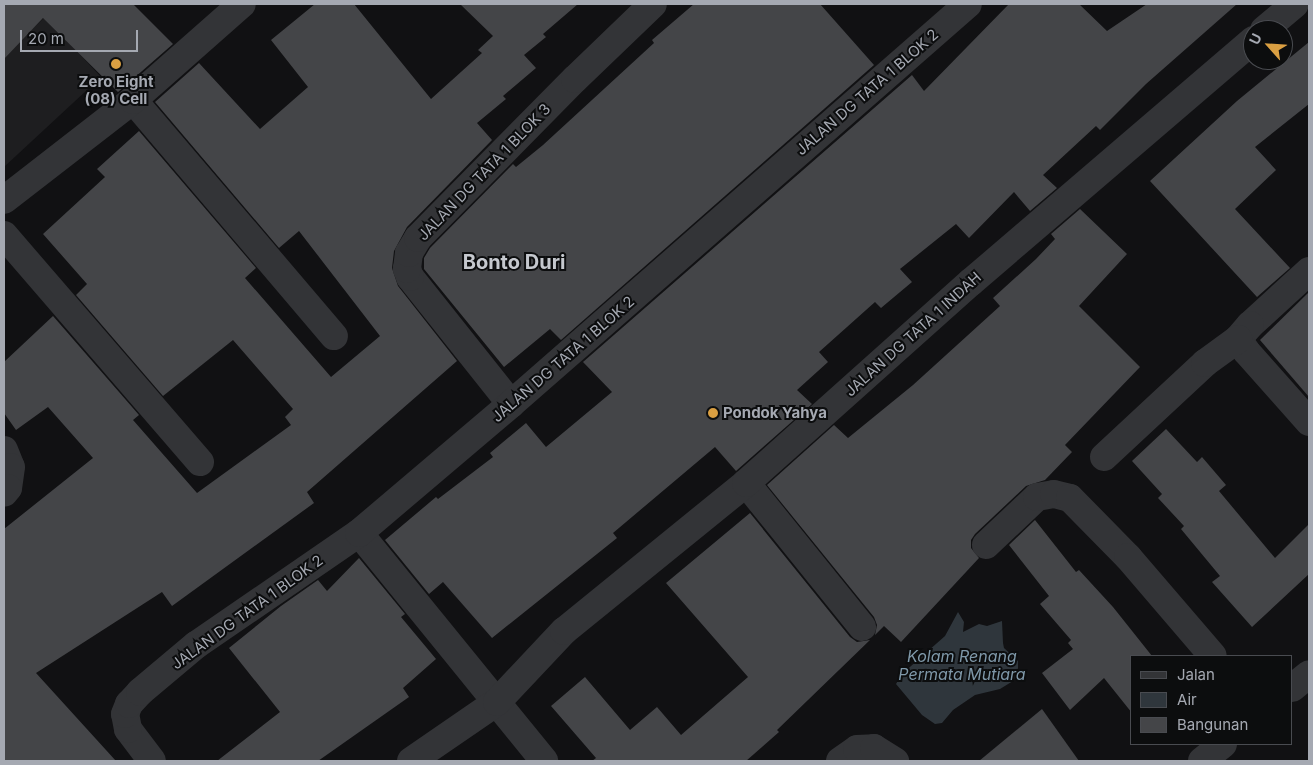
<!DOCTYPE html>
<style>
body{margin:0}
#map{position:relative;width:1313px;height:765px;overflow:hidden;background:#111113;font-family:Inter,sans-serif}
div>[style]{position:absolute}
.built>*{inset:0;background:#1e1e20}
.water>*{inset:0;background:#2f363c}
.building>*{inset:0;background:#444548}
.minor>*{height:28px;margin:-14px;padding:0 14px;transform-origin:14px;border-radius:14px;background:#333437}
.tertiary>*{height:28px;margin:-14px;padding:0 14px;transform-origin:14px;border-radius:14px;background:#333437}
.dots>*{width:14px;height:14px;translate:-50% -50%;box-sizing:border-box;border:2px solid #0c0d0e;border-radius:50%}
span{translate:-50% -50%;white-space:nowrap;text-align:center;line-height:1.15;-webkit-text-stroke:4px #0c0d0e;paint-order:stroke}
.poi-label{font-size:15px;color:#a5a9b2;font-weight:700}
.left{translate:0 -50%;text-align:left}
.street-label{font-size:15px;color:#a5a9b2}
.water-label{font-size:16px;color:#7f98a9;font-style:italic}
.district-label{font-size:20px;color:#c5c8ce;font-weight:700}
.frame{position:absolute;inset:0;border:5px solid #a5a9b2;pointer-events:none}
.legend{position:absolute;left:1130px;top:655px;width:162px;height:90px;box-sizing:border-box;background:#0c0d0e;border:1px solid #494b50;margin:0;padding:6px 9px;list-style:none;font-size:15px;color:#a5a9b2}
.legend li{display:flex;align-items:center;gap:10px;height:25px}
.legend b{width:25px;border:1px solid #494b50}
.north{position:absolute;left:1243px;top:20px;width:50px;height:50px;box-sizing:border-box;background:#0c0d0e;border:1px solid #494b50;border-radius:50%;rotate:296deg;font-size:14px;font-weight:700;line-height:20px;text-align:center;color:#a5a9b2}
.north::after{content:'';display:block;margin:auto;width:18px;height:22px;background:#da9f42;clip-path:polygon(50% 0,100% 100%,50% 72%,0 100%)}
.scale{position:absolute;left:20px;top:30px;width:118px;height:22px;box-sizing:border-box;border:2px solid #a5a9b2;border-top:0;padding-left:6px;font-size:15px;line-height:18px;white-space:nowrap;color:#a5a9b2;-webkit-text-stroke:4px #0c0d0e;paint-order:stroke}
</style>
<div id="map">
<div class="built">
<i style="clip-path:polygon(45px 17px,101px 77px,4px 167px,4px 55px)"></i>
</div>
<div class="water">
<i style="clip-path:polygon(958px 612px,964px 622px,963px 632px,979px 624px,987px 626px,1002px 621px,1003px 643px,1004px 648px,1018px 661px,1018px 672px,1013px 681px,1000px 689px,975px 695px,953px 710px,942px 723px,935px 724px,922px 715px,896px 684px,902px 674px,945px 636px)"></i>
</div>
<div class="building">
<i style="clip-path:polygon(4px 4px,133px 4px,173px 44px,118px 92px,43px 18px,4px 59px)"></i>
<i style="clip-path:polygon(315px 4px,354px 4px,431px 99px,482px 53px,478px 50px,493px 36px,460px 4px,578px 4px,543px 34px,546px 37px,524px 55px,536px 68px,503px 96px,506px 99px,477px 123px,492px 140px,407px 227px,394px 251px,392px 268px,398px 286px,457px 361px,307px 492px,314px 503px,172px 606px,162px 592px,36px 673px,116px 761px,4px 761px,4px 529px,93px 458px,48px 407px,16px 430px,4px 413px,4px 362px,53px 316px,139px 415px,133px 420px,197px 493px,291px 425px,285px 417px,293px 409px,233px 340px,163px 396px,76px 295px,87px 284px,43px 234px,105px 177px,97px 169px,139px 131px,256px 268px,245px 278px,331px 377px,380px 336px,299px 231px,279px 248px,155px 102px,199px 63px,260px 129px,308px 87px,271px 40px)"></i>
<i style="clip-path:polygon(694px 4px,820px 4px,874px 65px,561px 340px,550px 329px,504px 367px,424px 269px,424px 258px,430px 248px,513px 164px,516px 167px,543px 145px,654px 43px,652px 40px)"></i>
<i style="clip-path:polygon(1009px 4px,1079px 4px,1107px 31px,1147px 4px,1237px 4px,1146px 84px,1100px 130px,1096px 126px,1043px 175px,1057px 188px,1030px 211px,1014px 192px,969px 238px,956px 224px,900px 269px,912px 282px,881px 308px,875px 302px,819px 352px,828px 362px,797px 390px,812px 404px,736px 471px,715px 447px,613px 533px,617px 538px,492px 638px,443px 582px,429px 594px,385px 540px,436px 497px,438px 499px,493px 457px,490px 453px,526px 423px,546px 447px,612px 392px,583px 362px,912px 75px,924px 91px)"></i>
<i style="clip-path:polygon(1309px 42px,1309px 104px,1255px 147px,1276px 170px,1235px 209px,1290px 268px,1257px 297px,1150px 181px,1237px 101px)"></i>
<i style="clip-path:polygon(1080px 209px,1127px 254px,1079px 306px,1140px 367px,1065px 445px,1072px 452px,1045px 480px,1026px 486px,975px 534px,971px 540px,971px 548px,979px 558px,901px 642px,884px 626px,875px 635px,877px 625px,874px 617px,767px 485px,834px 425px,848px 438px,913px 385px,1000px 306px,993px 298px,1036px 259px,1055px 239px,1051px 234px)"></i>
<i style="clip-path:polygon(1309px 292px,1309px 397px,1260px 340px)"></i>
<i style="clip-path:polygon(1166px 429px,1197px 462px,1202px 457px,1226px 485px,1219px 491px,1275px 558px,1309px 524px,1309px 574px,1252px 627px,1212px 582px,1220px 576px,1181px 529px,1184px 526px,1158px 498px,1162px 494px,1132px 461px)"></i>
<i style="clip-path:polygon(750px 513px,850px 637px,857px 642px,870px 640px,777px 730px,779px 732px,746px 761px,592px 761px,596px 758px,551px 706px,585px 677px,630px 730px,657px 707px,681px 735px,748px 677px,666px 583px)"></i>
<i style="clip-path:polygon(1035px 520px,1076px 572px,1079px 570px,1113px 607px,1152px 656px,1132px 656px,1132px 713px,1104px 678px,1070px 710px,1042px 673px,1073px 649px,1068px 643px,1071px 640px,1040px 604px,1049px 596px,1009px 545px)"></i>
<i style="clip-path:polygon(359px 558px,405px 614px,401px 617px,436px 659px,403px 688px,409px 697px,318px 761px,217px 761px,280px 712px,229px 648px,281px 606px,318px 580px,327px 591px)"></i>
<i style="clip-path:polygon(1042px 709px,1079px 761px,979px 761px)"></i>
</div>
<div class="minor">
<i style="left:1264px;top:30px;width:40px;rotate:-40deg"></i>
<i style="left:133px;top:100px;width:310px;rotate:49.6deg"></i>
<i style="left:4px;top:235px;width:300px;rotate:49.2deg"></i>
<i style="left:1309px;top:271px;width:80px;rotate:137.5deg"></i>
<i style="left:1250px;top:325px;width:18px;rotate:131deg"></i>
<i style="left:1238px;top:339px;width:14px;rotate:56deg"></i>
<i style="left:1246px;top:351px;width:95px;rotate:48.4deg"></i>
<i style="left:511px;top:404px;width:162px;rotate:-128.5deg"></i>
<i style="left:410px;top:277px;width:9px;rotate:-111deg"></i>
<i style="left:407px;top:269px;width:16px;rotate:-83deg"></i>
<i style="left:409px;top:253px;width:17px;rotate:-59deg"></i>
<i style="left:418px;top:238px;width:223px;rotate:-45.4deg"></i>
<i style="left:575px;top:79px;width:108px;rotate:-43.9deg"></i>
<i style="left:4px;top:450px;width:18px;rotate:68deg"></i>
<i style="left:11px;top:467px;width:21px;rotate:98deg"></i>
<i style="left:8px;top:488px;width:6px;rotate:129deg"></i>
<i style="left:1104px;top:457px;width:138px;rotate:-42.9deg"></i>
<i style="left:1205px;top:363px;width:41px;rotate:-36deg"></i>
<i style="left:746px;top:483px;width:185px;rotate:51.1deg"></i>
<i style="left:359px;top:533px;width:294px;rotate:50.9deg"></i>
<i style="left:986px;top:545px;width:70px;rotate:-43.3deg"></i>
<i style="left:1037px;top:497px;width:17px;rotate:-10deg"></i>
<i style="left:1054px;top:494px;width:16px;rotate:14deg"></i>
<i style="left:1070px;top:498px;width:83px;rotate:45.5deg"></i>
<i style="left:1128px;top:557px;width:130px;rotate:49.4deg"></i>
<i style="left:1292px;top:688px;width:22px;rotate:-39deg"></i>
<i style="left:152px;top:761px;width:40px;rotate:-127deg"></i>
<i style="left:128px;top:729px;width:15px;rotate:-101deg"></i>
<i style="left:125px;top:714px;width:11px;rotate:-68deg"></i>
<i style="left:129px;top:704px;width:16px;rotate:-47deg"></i>
<i style="left:140px;top:692px;width:73px;rotate:-40deg"></i>
<i style="left:196px;top:645px;width:198px;rotate:-34.5deg"></i>
<i style="left:359px;top:533px;width:199px;rotate:-40.3deg"></i>
<i style="left:511px;top:404px;width:607px;rotate:-41.19deg"></i>
<i style="left:411px;top:761px;width:104px;rotate:-34.5deg"></i>
<i style="left:497px;top:702px;width:98px;rotate:-46.7deg"></i>
<i style="left:564px;top:631px;width:235px;rotate:-39.1deg"></i>
<i style="left:746px;top:483px;width:302px;rotate:-41.8deg"></i>
<i style="left:971px;top:282px;width:372px;rotate:-40.6deg"></i>
<i style="left:840px;top:761px;width:21px;rotate:-35deg"></i>
<i style="left:857px;top:749px;width:17px;rotate:-3deg"></i>
<i style="left:874px;top:748px;width:25px;rotate:32deg"></i>
<i style="left:1202px;top:761px;width:27px;rotate:-39deg"></i>
</div>
<div class="tertiary">
<i style="left:4px;top:200px;width:163px;rotate:-37.8deg"></i>
<i style="left:133px;top:100px;width:145px;rotate:-41.4deg"></i>
</div>
<div class="dots">
<i style="left:116px;top:64px;background:#da9f42"></i>
<i style="left:713px;top:413px;background:#da9f42"></i>
</div>
<div class="poi-label">
<span style="left:116px;top:90px">Zero Eight<br>(08) Cell</span>
<span class="left" style="left:723px;top:413px">Pondok Yahya</span>
</div>
<div class="street-label">
<span style="left:867px;top:92px;rotate:-41deg">JALAN DG TATA 1 BLOK 2</span>
<span style="left:484px;top:172px;rotate:-46deg">JALAN DG TATA 1 BLOK 3</span>
<span style="left:913px;top:334px;rotate:-42deg">JALAN DG TATA 1 INDAH</span>
<span style="left:563px;top:359px;rotate:-41deg">JALAN DG TATA 1 BLOK 2</span>
<span style="left:247px;top:612px;rotate:-36deg">JALAN DG TATA 1 BLOK 2</span>
</div>
<div class="water-label">
<span style="left:962px;top:665px">Kolam Renang<br>Permata Mutiara</span>
</div>
<div class="district-label">
<span style="left:514px;top:262px">Bonto Duri</span>
</div>
<div class="frame"></div>
<ul class="legend">
<li><b style="height:6px;background:#333437"></b>Jalan</li>
<li><b style="height:14px;background:#2f363c"></b>Air</li>
<li><b style="height:14px;background:#444548"></b>Bangunan</li>
</ul>
<div class="north">U</div>
<div class="scale">20 m</div>
</div>
